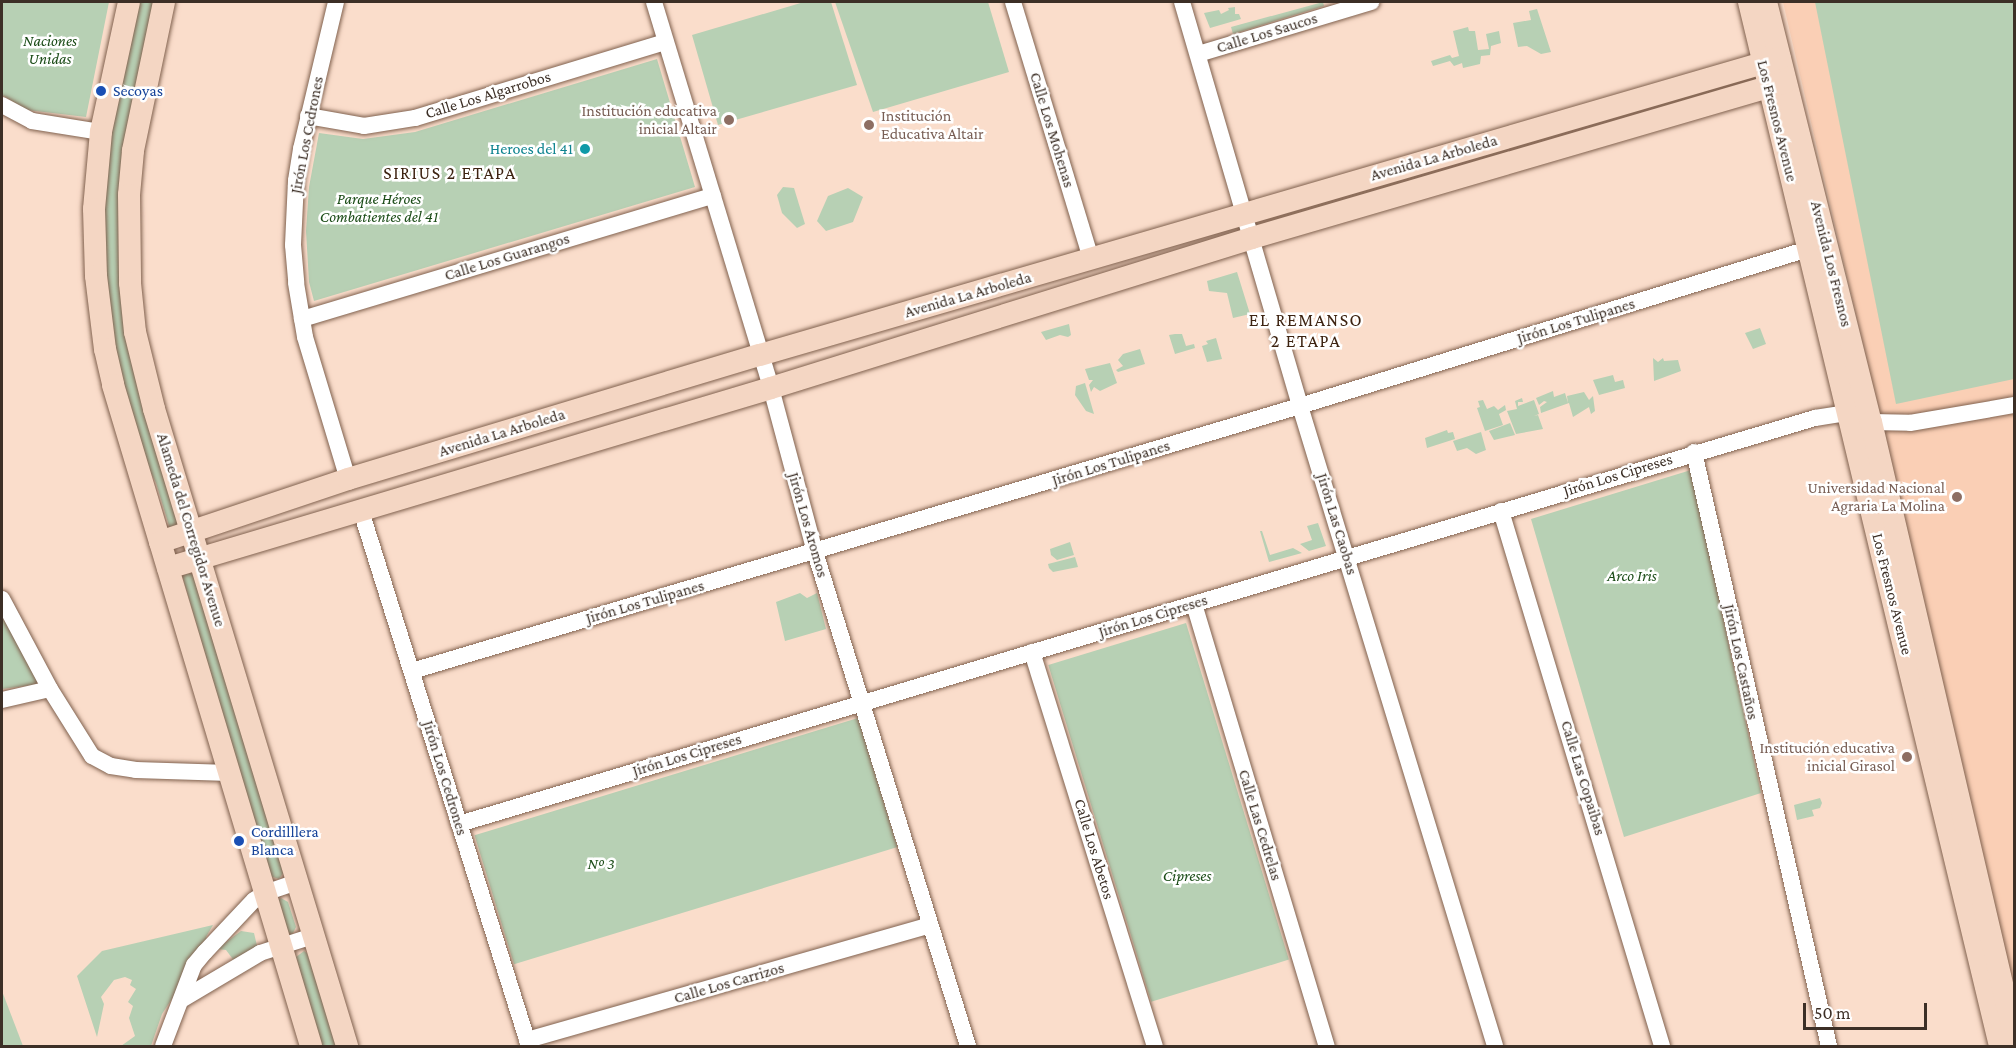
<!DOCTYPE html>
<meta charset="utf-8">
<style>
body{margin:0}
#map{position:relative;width:2016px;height:1048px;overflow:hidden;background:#faddcb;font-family:"Crimson Pro",serif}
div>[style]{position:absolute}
.built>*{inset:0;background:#facfb5}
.green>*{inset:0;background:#b7d0b4;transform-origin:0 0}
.roads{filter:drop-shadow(0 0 2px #80614e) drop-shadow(0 0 2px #80614e)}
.street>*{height:16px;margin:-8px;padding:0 8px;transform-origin:8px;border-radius:8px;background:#fff}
.secondary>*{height:22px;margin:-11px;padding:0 11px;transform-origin:11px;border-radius:11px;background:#f4d6c3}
.dots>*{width:16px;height:16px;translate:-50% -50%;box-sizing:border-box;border:3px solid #fff;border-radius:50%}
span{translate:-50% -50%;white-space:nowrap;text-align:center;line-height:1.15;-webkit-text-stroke:5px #fff;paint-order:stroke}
.street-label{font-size:16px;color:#3c2f26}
.park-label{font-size:16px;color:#1a4b16;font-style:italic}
.transit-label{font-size:16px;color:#164399}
.left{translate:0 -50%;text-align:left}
.education-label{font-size:16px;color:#785e54}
.right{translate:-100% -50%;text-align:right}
.culture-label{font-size:16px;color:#0d838f}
.neighbourhood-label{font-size:18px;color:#3d2311;letter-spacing:1.5px}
.frame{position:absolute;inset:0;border:3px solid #3c2f26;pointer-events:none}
.scale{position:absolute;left:1803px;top:1003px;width:124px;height:27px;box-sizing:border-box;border:3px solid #3c2f26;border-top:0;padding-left:8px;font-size:18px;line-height:21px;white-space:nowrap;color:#3c2f26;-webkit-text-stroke:4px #fff;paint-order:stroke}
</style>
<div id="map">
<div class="built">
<i style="clip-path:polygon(1783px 2px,2014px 2px,2014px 992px)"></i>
</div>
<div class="green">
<i style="clip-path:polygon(2px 2px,109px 2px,86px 117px,27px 110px,2px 95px)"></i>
<i style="clip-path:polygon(138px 2px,155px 2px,120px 203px,180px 526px,170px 529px,156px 483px,146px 463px,115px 358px,102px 221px,110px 134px)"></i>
<i style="clip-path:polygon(804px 2px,831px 2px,857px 85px,718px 125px,692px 35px)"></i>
<i style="clip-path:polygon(835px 2px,988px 2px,1009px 72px,873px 112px)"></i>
<i style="clip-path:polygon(1323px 2px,1324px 6px,1233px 34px,1231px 27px)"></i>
<i style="clip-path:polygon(1815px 2px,2014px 2px,2014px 379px,1896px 404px)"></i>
<i style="clip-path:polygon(1235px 7px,1235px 14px,1239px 14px,1241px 19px,1210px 28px,1204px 13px,1219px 10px,1221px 14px,1229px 10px,1228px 8px)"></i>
<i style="clip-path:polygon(1537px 9px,1551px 52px,1541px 54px,1527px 46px,1518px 47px,1513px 23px,1531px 20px,1529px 11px)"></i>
<i style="clip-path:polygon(1468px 27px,1469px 31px,1475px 31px,1478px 50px,1489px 49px,1486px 34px,1499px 31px,1501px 43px,1491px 46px,1490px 55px,1481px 56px,1480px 64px,1463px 68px,1462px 63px,1454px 66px,1450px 61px,1433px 66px,1431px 61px,1450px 55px,1452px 58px,1459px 56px,1453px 31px)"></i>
<i style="clip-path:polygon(657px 59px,695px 187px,314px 301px,309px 282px,306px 231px,309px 187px,319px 133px,363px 139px,415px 132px)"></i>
<i style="clip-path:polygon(783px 187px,794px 188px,805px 224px,797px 228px,782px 213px,777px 195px)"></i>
<i style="clip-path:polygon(848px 188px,863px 197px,853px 222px,826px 231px,817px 221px,828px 196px)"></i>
<i style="clip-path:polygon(1237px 272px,1250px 314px,1233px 318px,1227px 293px,1209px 291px,1207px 281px)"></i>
<i style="clip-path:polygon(1069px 324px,1071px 335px,1068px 337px,1060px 335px,1046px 340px,1041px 332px)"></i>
<i style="clip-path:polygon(1760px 328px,1766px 344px,1753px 349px,1745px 333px)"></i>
<i style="clip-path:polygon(1175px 334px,1182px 334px,1186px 346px,1194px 344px,1195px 348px,1175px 354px,1169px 335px)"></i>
<i style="clip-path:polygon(1216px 338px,1222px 359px,1207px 362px,1202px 346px,1208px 344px,1206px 341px)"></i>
<i style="clip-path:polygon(1140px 349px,1145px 364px,1118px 372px,1116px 370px,1123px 366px,1118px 360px,1123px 354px)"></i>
<i style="clip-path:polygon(1653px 358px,1658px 362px,1663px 358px,1664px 361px,1678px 360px,1681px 371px,1654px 381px)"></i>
<i style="clip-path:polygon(1110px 363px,1117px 383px,1100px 391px,1094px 387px,1091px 392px,1089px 385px,1093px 380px,1089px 380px,1085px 369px)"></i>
<i style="clip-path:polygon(1613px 375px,1615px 382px,1623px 380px,1625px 388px,1599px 395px,1593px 380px)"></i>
<i style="clip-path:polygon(1085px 383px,1094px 414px,1086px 411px,1075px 395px,1076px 386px)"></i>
<i style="clip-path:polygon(1553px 391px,1554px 397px,1565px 393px,1568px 403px,1567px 396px,1584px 392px,1589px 400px,1593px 396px,1595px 411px,1591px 414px,1589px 407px,1573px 417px,1569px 403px,1541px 413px,1540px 407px,1547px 402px,1544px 401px,1539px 405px,1536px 398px)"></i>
<i style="clip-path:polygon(1522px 398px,1523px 402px,1518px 402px,1518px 406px,1534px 400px,1539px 414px,1534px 416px,1538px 415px,1543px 429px,1516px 434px,1507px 411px,1517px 409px,1515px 401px)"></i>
<i style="clip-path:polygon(1483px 400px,1487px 409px,1494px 406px,1498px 410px,1505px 405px,1506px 410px,1499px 414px,1503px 425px,1485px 431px,1477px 408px,1480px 407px,1478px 401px)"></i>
<i style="clip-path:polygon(1510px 423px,1515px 435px,1494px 440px,1489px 431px)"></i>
<i style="clip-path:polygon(1447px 430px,1448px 433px,1453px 432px,1455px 439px,1427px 448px,1425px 438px)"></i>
<i style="clip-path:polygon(1481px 432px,1486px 450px,1476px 454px,1467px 448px,1457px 451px,1453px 441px)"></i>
<i style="clip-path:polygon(1691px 470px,1761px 793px,1624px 837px,1531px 519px)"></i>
<i style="clip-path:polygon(1318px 523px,1326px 546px,1309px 551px,1300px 544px,1312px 540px,1307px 526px)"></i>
<i style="clip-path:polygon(1260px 531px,1262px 531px,1270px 555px,1293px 548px,1302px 553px,1269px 562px)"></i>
<i style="clip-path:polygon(1070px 542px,1074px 555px,1057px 560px,1051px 555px,1050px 549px)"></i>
<i style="clip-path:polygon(1075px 557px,1078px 567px,1053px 572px,1049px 568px,1048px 564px)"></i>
<i style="clip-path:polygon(190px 573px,194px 575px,284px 872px,279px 879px,270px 876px,182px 575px)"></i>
<i style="clip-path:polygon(800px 593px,807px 598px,817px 593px,826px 629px,785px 641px,776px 602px)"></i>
<i style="clip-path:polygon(2px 615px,40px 684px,2px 689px)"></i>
<i style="left:1186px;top:623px;width:352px;height:144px;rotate:73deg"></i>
<i style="left:858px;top:718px;width:135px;height:401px;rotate:73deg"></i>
<i style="clip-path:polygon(1820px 798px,1822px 803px,1820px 808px,1812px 810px,1814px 816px,1797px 820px,1794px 805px)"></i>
<i style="clip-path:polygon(281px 898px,288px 902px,296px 927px,292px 935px,287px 934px,277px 901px)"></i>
<i style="clip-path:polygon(213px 925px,206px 937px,211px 944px,202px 953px,162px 1014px,151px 1046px,121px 1046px,135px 1036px,129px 1018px,133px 1006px,128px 1002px,136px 989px,130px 985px,132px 980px,125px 977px,114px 980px,101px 997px,104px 1004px,97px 1037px,77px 976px,102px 951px)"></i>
<i style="clip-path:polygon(241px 931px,254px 933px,258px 950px,235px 962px,226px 950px,217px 949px)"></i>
<i style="clip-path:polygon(304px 951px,307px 953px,337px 1046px,321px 1046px,296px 957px)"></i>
<i style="clip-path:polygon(2px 991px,23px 1046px,2px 1046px)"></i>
</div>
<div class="roads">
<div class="street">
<i style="left:336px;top:2px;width:151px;rotate:103.4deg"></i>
<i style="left:301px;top:149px;width:32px;rotate:99deg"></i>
<i style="left:296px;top:181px;width:64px;rotate:92.7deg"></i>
<i style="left:293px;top:245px;width:38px;rotate:85deg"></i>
<i style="left:296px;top:283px;width:55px;rotate:80.5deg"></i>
<i style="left:305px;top:337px;width:148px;rotate:73.2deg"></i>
<i style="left:654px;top:2px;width:403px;rotate:73.1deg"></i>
<i style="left:771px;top:388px;width:170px;rotate:75deg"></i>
<i style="left:815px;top:552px;width:517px;rotate:72.79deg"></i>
<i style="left:1013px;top:2px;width:269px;rotate:73.1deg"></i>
<i style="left:1182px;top:2px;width:421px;rotate:73.7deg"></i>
<i style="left:1300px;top:406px;width:669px;rotate:73.05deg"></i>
<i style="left:1198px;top:54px;width:181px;rotate:-16.7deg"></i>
<i style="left:2px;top:105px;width:34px;rotate:28deg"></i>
<i style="left:32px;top:121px;width:70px;rotate:9.1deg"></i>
<i style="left:308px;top:116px;width:57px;rotate:10.1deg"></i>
<i style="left:364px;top:126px;width:52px;rotate:-8.9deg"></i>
<i style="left:415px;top:118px;width:261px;rotate:-16.9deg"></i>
<i style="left:302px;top:319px;width:429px;rotate:-16.7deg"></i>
<i style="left:1694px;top:452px;width:609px;rotate:77.2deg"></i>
<i style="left:361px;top:511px;width:561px;rotate:72.57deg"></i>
<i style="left:1501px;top:511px;width:559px;rotate:73.25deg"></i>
<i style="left:2px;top:599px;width:102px;rotate:61.9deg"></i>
<i style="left:50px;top:689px;width:79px;rotate:57.9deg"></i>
<i style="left:92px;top:756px;width:21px;rotate:28deg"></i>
<i style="left:111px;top:766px;width:25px;rotate:9deg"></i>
<i style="left:136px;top:770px;width:93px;rotate:1.8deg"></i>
<i style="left:1194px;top:604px;width:462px;rotate:73.3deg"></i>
<i style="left:1032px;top:652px;width:413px;rotate:72.7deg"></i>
<i style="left:412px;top:671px;width:927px;rotate:-16.62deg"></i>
<i style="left:1300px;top:406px;width:532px;rotate:-17.17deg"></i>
<i style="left:2px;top:700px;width:49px;rotate:-12.9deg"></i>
<i style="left:459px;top:824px;width:1415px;rotate:-16.67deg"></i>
<i style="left:1815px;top:418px;width:33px;rotate:-9deg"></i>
<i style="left:1848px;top:413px;width:25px;rotate:21deg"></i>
<i style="left:1871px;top:422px;width:39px;rotate:1deg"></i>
<i style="left:1910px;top:423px;width:106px;rotate:-9.8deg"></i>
<i style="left:181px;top:1000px;width:92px;rotate:-30.7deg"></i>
<i style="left:260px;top:953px;width:56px;rotate:-17.8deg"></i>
<i style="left:527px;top:1040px;width:419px;rotate:-15.9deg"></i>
<i style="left:163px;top:1046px;width:87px;rotate:-69.1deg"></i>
<i style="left:194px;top:965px;width:17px;rotate:-50deg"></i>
<i style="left:205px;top:952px;width:71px;rotate:-46.7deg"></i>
<i style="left:254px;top:900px;width:13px;rotate:-32deg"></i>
<i style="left:265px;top:893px;width:34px;rotate:-19deg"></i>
</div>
<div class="secondary">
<i style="left:129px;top:2px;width:133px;rotate:102.2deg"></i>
<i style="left:101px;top:132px;width:77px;rotate:95.2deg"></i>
<i style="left:94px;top:209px;width:67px;rotate:88.3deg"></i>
<i style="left:96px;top:276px;width:74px;rotate:83deg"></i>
<i style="left:105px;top:349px;width:37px;rotate:77deg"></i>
<i style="left:113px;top:385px;width:690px;rotate:73.32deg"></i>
<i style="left:164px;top:2px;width:152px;rotate:101.8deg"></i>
<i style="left:133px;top:151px;width:44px;rotate:95.2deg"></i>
<i style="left:129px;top:195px;width:88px;rotate:89.3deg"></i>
<i style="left:130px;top:283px;width:49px;rotate:84.2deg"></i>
<i style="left:135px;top:332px;width:79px;rotate:76.1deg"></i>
<i style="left:154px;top:409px;width:666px;rotate:73.14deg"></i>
<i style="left:1749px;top:2px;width:1074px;rotate:76.48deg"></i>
<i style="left:1766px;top:2px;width:433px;rotate:76deg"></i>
<i style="left:1871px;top:422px;width:629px;rotate:76.87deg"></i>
<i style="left:160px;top:542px;width:198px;rotate:-18.5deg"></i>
<i style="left:348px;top:479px;width:430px;rotate:-16.8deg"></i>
<i style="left:760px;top:355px;width:1062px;rotate:-16.23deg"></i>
<i style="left:168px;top:568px;width:629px;rotate:-16.62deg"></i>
<i style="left:771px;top:388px;width:504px;rotate:-17.32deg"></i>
<i style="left:1252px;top:238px;width:555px;rotate:-16.31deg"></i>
</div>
</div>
<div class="dots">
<i style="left:101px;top:91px;background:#1a4fb4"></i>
<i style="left:729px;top:120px;background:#8d6e63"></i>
<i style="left:869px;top:125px;background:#8d6e63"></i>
<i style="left:585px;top:149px;background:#0f9aa8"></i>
<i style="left:1957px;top:497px;background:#8d6e63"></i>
<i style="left:1907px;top:757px;background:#8d6e63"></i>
<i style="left:239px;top:841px;background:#1a4fb4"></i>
</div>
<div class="street-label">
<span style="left:1267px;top:33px;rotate:-17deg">Calle Los Saucos</span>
<span style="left:488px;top:95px;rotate:-17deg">Calle Los Algarrobos</span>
<span style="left:1777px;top:121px;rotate:76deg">Los Fresnos Avenue</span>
<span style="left:1052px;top:130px;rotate:73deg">Calle Los Mohenas</span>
<span style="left:307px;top:135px;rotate:-79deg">Jirón Los Cedrones</span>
<span style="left:1434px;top:158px;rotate:-16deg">Avenida La Arboleda</span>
<span style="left:507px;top:257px;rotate:-17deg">Calle Los Guarangos</span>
<span style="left:1831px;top:264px;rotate:76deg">Avenida Los Fresnos</span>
<span style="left:968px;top:295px;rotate:-16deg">Avenida La Arboleda</span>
<span style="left:1576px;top:321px;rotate:-17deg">Jirón Los Tulipanes</span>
<span style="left:502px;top:433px;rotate:-17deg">Avenida La Arboleda</span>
<span style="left:1111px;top:463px;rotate:-17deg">Jirón Los Tulipanes</span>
<span style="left:1618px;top:475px;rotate:-17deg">Jirón Los Cipreses</span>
<span style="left:1337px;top:524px;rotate:73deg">Jirón Las Caobas</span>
<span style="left:808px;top:525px;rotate:74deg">Jirón Los Aromos</span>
<span style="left:191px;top:530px;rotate:73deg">Alameda del Corregidor Avenue</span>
<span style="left:1892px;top:594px;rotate:76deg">Los Fresnos Avenue</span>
<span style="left:645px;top:602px;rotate:-16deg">Jirón Los Tulipanes</span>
<span style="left:1153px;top:616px;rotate:-17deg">Jirón Los Cipreses</span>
<span style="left:1741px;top:662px;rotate:78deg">Jirón Los Castaños</span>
<span style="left:687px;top:755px;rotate:-17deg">Jirón Los Cipreses</span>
<span style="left:445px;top:778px;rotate:73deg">Jirón Los Cedrones</span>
<span style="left:1583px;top:778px;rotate:73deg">Calle Las Copaibas</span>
<span style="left:1260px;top:825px;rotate:73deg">Calle Las Cedrelas</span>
<span style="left:1094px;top:849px;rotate:73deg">Calle Los Abetos</span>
<span style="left:729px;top:983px;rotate:-16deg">Calle Los Carrizos</span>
</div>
<div class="park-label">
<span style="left:50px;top:50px">Naciones<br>Unidas</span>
<span style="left:379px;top:208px">Parque Héroes<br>Combatientes del 41</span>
<span style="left:1632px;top:576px">Arco Iris</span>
<span style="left:601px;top:864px">Nº 3</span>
<span style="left:1187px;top:876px">Cipreses</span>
</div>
<div class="transit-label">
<span class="left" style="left:113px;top:91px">Secoyas</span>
<span class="left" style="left:251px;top:841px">Cordilllera<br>Blanca</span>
</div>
<div class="education-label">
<span class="right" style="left:717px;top:120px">Institución educativa<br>inicial Altair</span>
<span class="left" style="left:881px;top:125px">Institución<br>Educativa Altair</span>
<span class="right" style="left:1945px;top:497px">Universidad Nacional<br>Agraria La Molina</span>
<span class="right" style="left:1895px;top:757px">Institución educativa<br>inicial Girasol</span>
</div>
<div class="culture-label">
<span class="right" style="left:573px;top:149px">Heroes del 41</span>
</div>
<div class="neighbourhood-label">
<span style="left:450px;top:173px">SIRIUS 2 ETAPA</span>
<span style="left:1306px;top:331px">EL REMANSO<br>2 ETAPA</span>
</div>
<div class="frame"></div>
<div class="scale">50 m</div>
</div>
